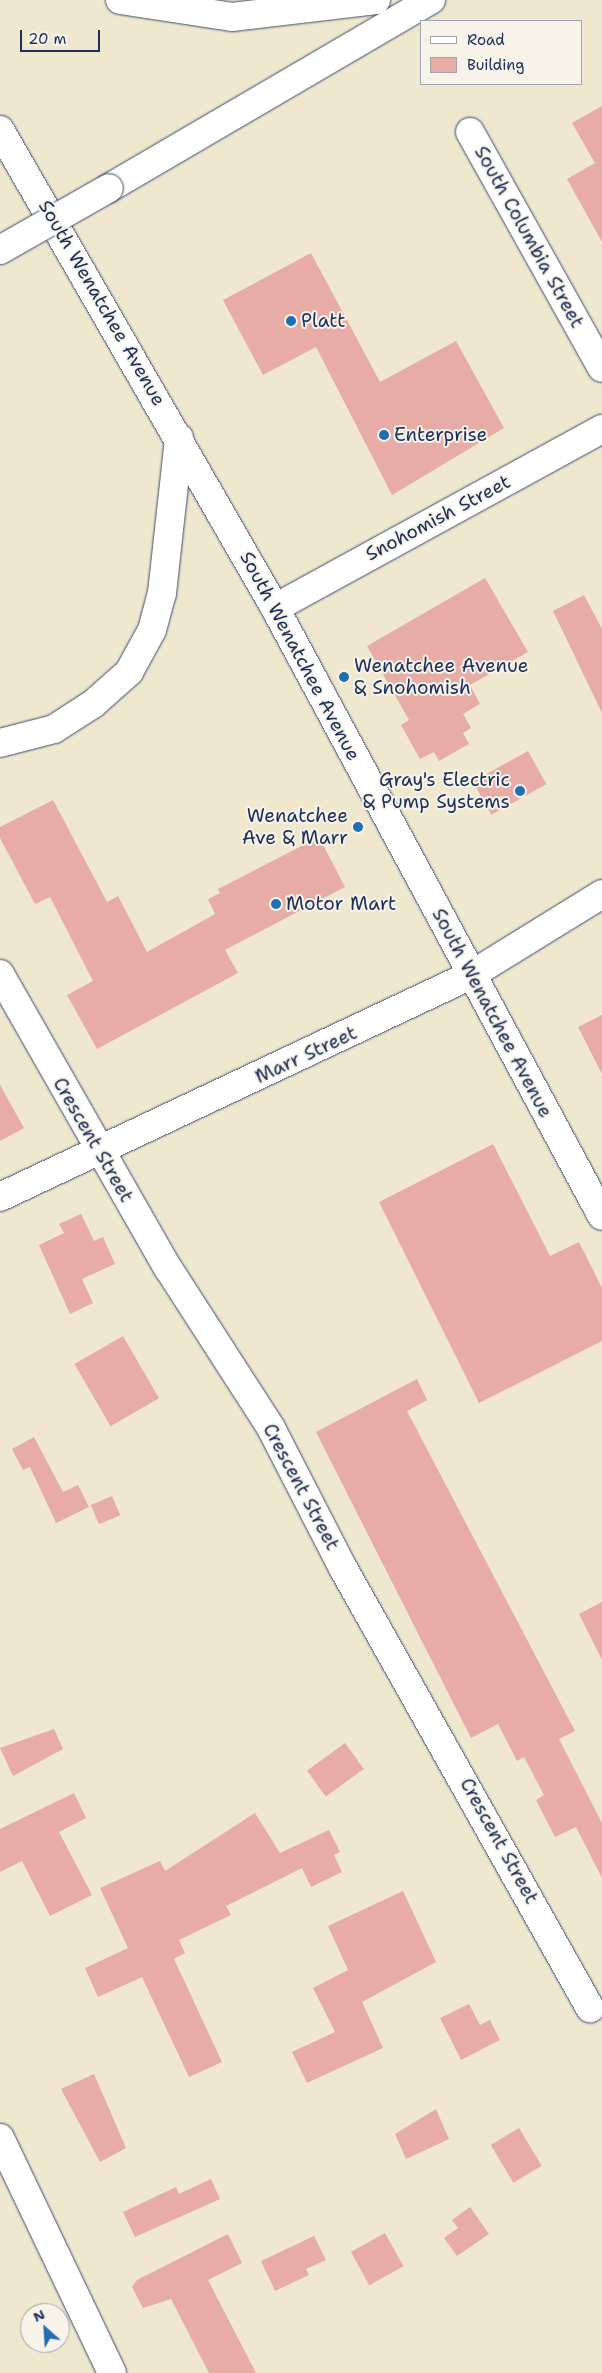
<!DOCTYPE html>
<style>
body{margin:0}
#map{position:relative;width:602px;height:2373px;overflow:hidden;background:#efe8cf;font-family:"Shantell Sans",sans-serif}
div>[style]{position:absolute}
.building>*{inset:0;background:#e7aca6;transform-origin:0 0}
.roads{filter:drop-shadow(0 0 1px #3b4b6f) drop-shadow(0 0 1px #3b4b6f)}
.minor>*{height:28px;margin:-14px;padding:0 14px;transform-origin:14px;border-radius:14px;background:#fff}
.major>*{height:28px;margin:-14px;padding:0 14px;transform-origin:14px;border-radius:14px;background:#fff}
.bridges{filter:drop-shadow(0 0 1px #3b4b6f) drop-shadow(0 0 1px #3b4b6f)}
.major-bridge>*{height:28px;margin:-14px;padding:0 14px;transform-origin:14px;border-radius:14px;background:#fff}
.dots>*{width:14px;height:14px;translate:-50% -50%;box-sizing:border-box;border:2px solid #f7f3e8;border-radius:50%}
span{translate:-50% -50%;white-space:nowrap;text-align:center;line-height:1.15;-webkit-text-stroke:4px #f7f3e8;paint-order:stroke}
.street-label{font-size:19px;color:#1b2f5e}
.poi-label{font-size:19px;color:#1b2f5e}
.left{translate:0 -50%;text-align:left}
.right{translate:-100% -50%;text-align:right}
.legend{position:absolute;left:420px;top:20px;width:162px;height:65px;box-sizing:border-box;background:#f7f3e8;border:1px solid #9fa5b1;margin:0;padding:6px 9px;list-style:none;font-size:15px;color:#1b2f5e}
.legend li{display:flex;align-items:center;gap:10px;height:25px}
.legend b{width:25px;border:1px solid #9fa5b1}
.north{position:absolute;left:20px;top:2303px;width:50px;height:50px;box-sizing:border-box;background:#f7f3e8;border:1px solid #9fa5b1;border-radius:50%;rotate:334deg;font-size:14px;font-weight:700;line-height:20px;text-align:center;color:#1b2f5e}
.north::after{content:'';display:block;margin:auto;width:18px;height:22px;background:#1f6fb2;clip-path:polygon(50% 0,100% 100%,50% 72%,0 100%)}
.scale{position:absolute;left:20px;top:30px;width:80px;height:22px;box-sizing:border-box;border:2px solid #1b2f5e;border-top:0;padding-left:6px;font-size:15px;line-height:18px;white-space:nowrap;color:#1b2f5e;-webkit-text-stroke:4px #f7f3e8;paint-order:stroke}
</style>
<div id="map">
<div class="building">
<i style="clip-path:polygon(602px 106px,602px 242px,567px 179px,595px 163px,572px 123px)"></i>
<i style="clip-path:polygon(311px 253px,380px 382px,456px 341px,504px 428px,392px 495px,316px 347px,263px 375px,223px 300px)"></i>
<i style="clip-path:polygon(485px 578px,528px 652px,470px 685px,480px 704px,463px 714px,471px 728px,463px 733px,469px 744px,439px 761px,434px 752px,420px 759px,401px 725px,409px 720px,367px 646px)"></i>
<i style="clip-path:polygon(584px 595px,602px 629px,602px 713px,553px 611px)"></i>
<i style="left:528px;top:751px;width:38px;height:63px;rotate:61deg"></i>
<i style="clip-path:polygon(53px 800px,107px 902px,118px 896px,147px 952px,215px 914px,208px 899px,220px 893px,218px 889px,319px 837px,345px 887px,225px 950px,238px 973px,97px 1049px,67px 995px,93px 981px,50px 897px,35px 904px,0 838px,0 827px)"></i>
<i style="clip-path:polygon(602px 1015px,602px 1074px,578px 1027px)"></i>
<i style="clip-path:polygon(0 1085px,24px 1128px,0 1141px)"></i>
<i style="clip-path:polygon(493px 1144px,550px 1256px,579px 1242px,602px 1288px,602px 1341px,479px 1403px,379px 1202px)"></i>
<i style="clip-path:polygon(81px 1214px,94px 1241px,103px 1237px,115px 1264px,82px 1279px,93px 1303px,70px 1314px,39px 1245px,64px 1233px,59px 1224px)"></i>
<i style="left:123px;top:1336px;width:72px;height:56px;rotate:60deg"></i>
<i style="clip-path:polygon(417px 1379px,427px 1400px,407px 1411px,575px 1731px,559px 1739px,602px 1823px,602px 1878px,576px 1827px,555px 1837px,536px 1800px,544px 1795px,524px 1757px,517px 1761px,498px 1724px,471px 1738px,316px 1432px)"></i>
<i style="clip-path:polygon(34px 1437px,63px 1492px,78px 1485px,89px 1507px,56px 1523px,30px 1467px,23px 1470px,12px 1449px)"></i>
<i style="left:112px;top:1496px;width:21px;height:23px;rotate:67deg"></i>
<i style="clip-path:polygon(602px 1602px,602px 1660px,579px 1614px)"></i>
<i style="clip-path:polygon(54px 1729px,63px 1749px,13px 1776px,0 1748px)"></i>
<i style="left:345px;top:1743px;width:32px;height:47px;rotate:54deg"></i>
<i style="clip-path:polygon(74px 1793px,86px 1818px,59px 1832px,92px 1895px,50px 1916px,22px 1861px,0 1872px,0 1829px)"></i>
<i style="clip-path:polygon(255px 1813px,280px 1853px,329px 1830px,340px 1852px,334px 1855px,342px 1872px,311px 1887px,302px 1868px,226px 1906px,231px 1915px,179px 1940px,185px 1953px,174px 1959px,222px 2062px,189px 2077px,142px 1977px,98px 1997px,85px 1968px,128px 1948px,100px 1888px,160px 1861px,165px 1871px)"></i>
<i style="clip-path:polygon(403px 1891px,436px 1962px,362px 2002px,383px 2048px,307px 2083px,292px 2052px,335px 2032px,313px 1988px,348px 1970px,328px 1926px)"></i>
<i style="clip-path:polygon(469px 2004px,480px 2025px,490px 2020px,500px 2040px,461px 2060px,440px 2018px)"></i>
<i style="clip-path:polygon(94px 2074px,126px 2148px,100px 2162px,61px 2089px)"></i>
<i style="clip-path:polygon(436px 2109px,449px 2139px,406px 2159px,395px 2134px)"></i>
<i style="left:519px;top:2128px;width:44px;height:33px;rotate:59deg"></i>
<i style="clip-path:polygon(211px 2179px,220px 2199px,135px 2237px,123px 2212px,176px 2187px,179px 2194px)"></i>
<i style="clip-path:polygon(470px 2207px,489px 2234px,457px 2256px,444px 2238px,458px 2228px,452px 2220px)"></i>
<i style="left:385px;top:2233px;width:38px;height:39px;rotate:61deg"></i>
<i style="clip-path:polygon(228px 2234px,242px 2263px,208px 2280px,256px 2373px,209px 2373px,171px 2299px,143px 2308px,132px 2287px,137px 2280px)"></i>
<i style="clip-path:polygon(314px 2236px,326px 2260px,306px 2269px,309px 2275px,275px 2291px,261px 2261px)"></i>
</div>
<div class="roads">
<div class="minor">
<i style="left:470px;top:132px;width:270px;rotate:60.8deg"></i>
<i style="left:275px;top:608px;width:373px;rotate:-28.7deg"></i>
<i style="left:0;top:974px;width:339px;rotate:60.3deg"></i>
<i style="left:168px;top:1268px;width:190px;rotate:57.2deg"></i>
<i style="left:271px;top:1428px;width:157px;rotate:62.8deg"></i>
<i style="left:343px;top:1568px;width:505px;rotate:60.69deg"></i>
<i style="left:471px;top:975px;width:154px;rotate:-31.7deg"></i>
</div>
<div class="major">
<i style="left:120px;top:0;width:113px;rotate:8.6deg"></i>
<i style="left:232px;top:17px;width:145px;rotate:-6.7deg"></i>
<i style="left:0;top:130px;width:551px;rotate:60.09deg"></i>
<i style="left:275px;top:608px;width:690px;rotate:61.73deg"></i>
<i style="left:109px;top:188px;width:373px;rotate:-30.3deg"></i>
<i style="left:0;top:743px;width:56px;rotate:-14.5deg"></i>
<i style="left:54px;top:729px;width:46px;rotate:-32.7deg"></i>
<i style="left:93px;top:704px;width:48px;rotate:-41.6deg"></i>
<i style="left:129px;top:672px;width:48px;rotate:-61.3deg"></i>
<i style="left:152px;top:630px;width:38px;rotate:-75deg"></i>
<i style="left:162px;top:593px;width:156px;rotate:-83.7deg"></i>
<i style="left:0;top:1197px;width:521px;rotate:-25.24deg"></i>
<i style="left:0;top:2138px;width:260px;rotate:64.5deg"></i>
</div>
</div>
<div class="bridges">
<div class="major-bridge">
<i style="left:0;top:250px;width:125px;rotate:-29.6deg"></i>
</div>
</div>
<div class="dots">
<i style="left:291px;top:321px;background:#1f6fb2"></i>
<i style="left:384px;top:435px;background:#1f6fb2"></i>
<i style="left:344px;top:677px;background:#1f6fb2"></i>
<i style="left:520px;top:791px;background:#1f6fb2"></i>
<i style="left:358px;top:827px;background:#1f6fb2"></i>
<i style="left:276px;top:904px;background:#1f6fb2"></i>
</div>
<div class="street-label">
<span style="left:529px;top:237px;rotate:61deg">South Columbia Street</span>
<span style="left:102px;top:303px;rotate:60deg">South Wenatchee Avenue</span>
<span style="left:438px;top:518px;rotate:-28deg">Snohomish Street</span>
<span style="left:300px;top:656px;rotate:62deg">South Wenatchee Avenue</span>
<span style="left:492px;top:1013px;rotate:62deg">South Wenatchee Avenue</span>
<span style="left:306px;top:1055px;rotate:-25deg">Marr Street</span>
<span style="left:93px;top:1140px;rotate:60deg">Crescent Street</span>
<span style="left:301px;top:1487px;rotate:62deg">Crescent Street</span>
<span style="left:499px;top:1841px;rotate:61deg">Crescent Street</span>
</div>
<div class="poi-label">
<span class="left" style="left:301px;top:321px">Platt</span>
<span class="left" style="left:394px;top:435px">Enterprise</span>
<span class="left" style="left:354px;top:677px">Wenatchee Avenue<br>&amp; Snohomish</span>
<span class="right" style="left:510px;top:791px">Gray's Electric<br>&amp; Pump Systems</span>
<span class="right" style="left:348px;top:827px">Wenatchee<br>Ave &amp; Marr</span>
<span class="left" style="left:286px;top:904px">Motor Mart</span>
</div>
<ul class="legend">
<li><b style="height:6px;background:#fff"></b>Road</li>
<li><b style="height:14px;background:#e7aca6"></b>Building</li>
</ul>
<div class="north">N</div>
<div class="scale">20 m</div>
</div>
